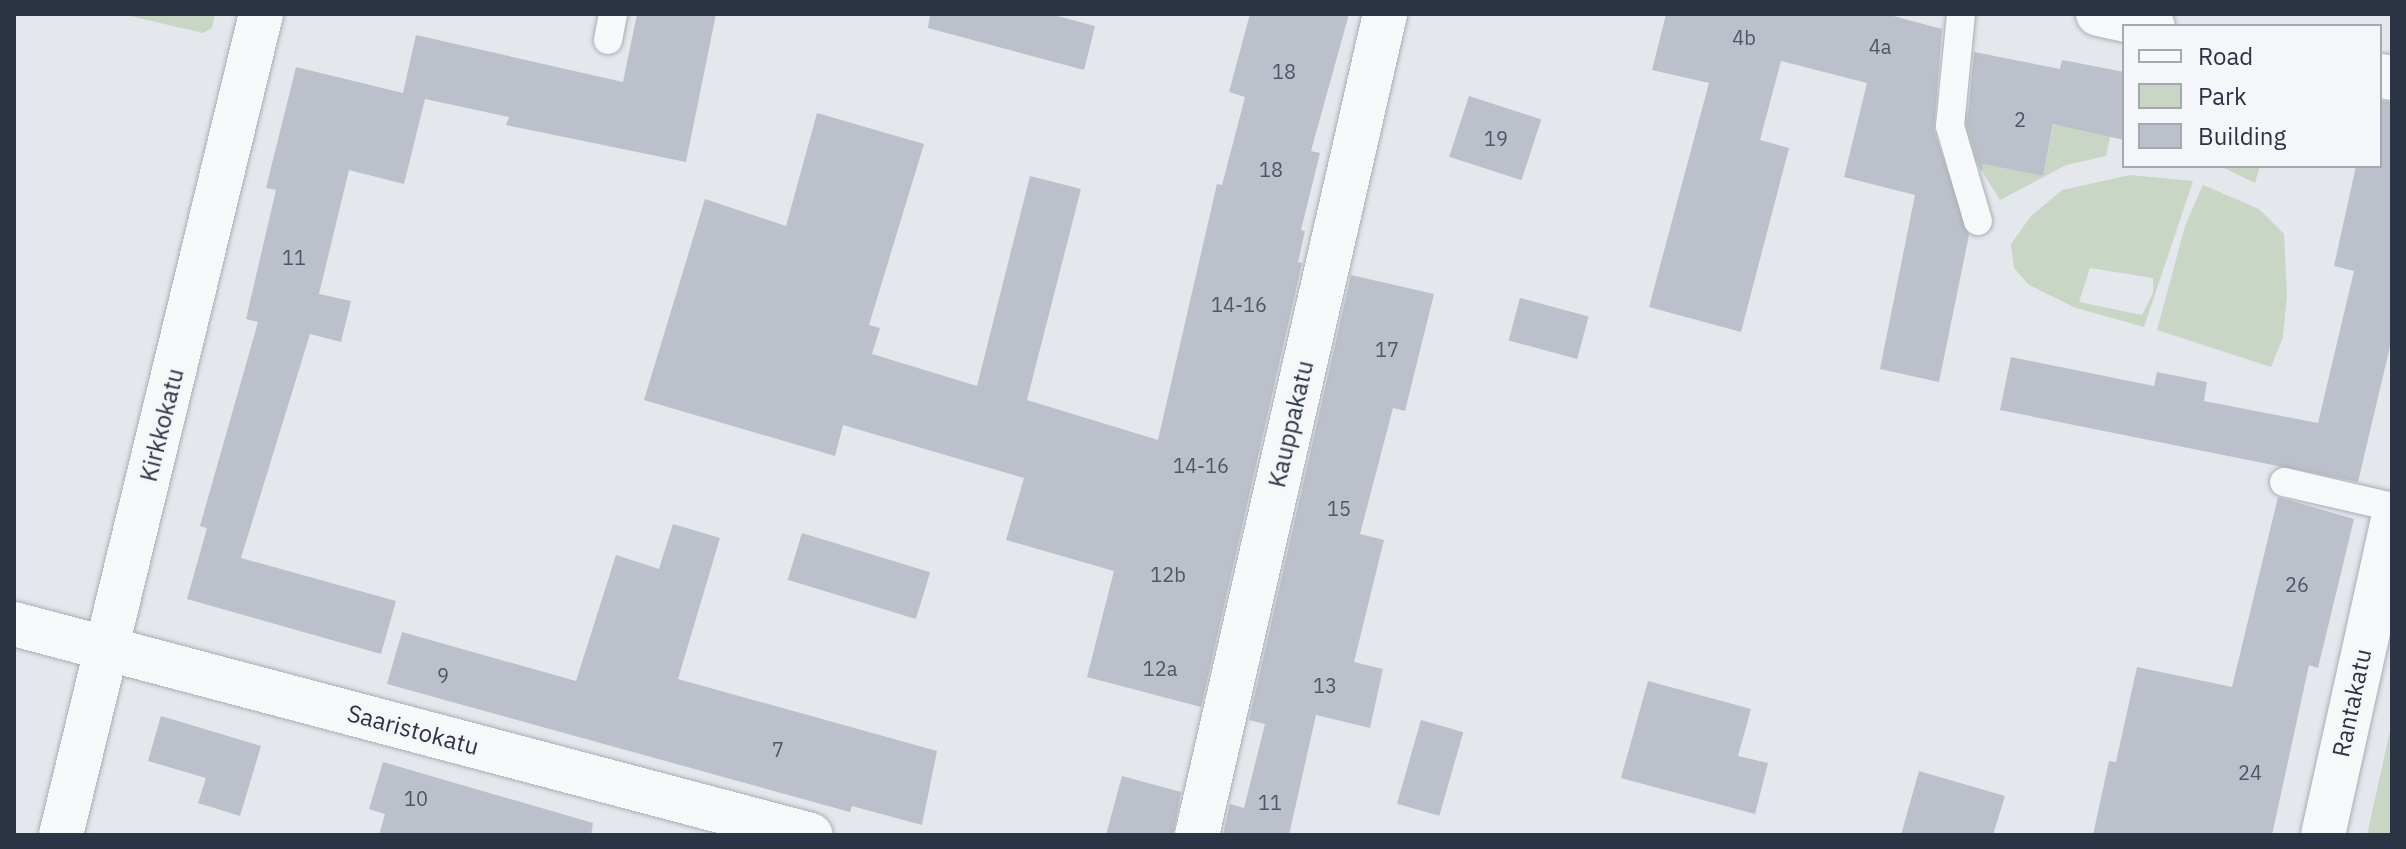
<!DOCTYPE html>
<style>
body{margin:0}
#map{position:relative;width:2406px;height:849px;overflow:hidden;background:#e4e7ec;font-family:"IBM Plex Sans",sans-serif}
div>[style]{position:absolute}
.green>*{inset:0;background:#c9d6c5}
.building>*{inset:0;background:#bbc0ca;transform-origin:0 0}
.roads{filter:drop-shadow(0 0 2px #a9aeb7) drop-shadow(0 0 2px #a9aeb7)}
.service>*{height:28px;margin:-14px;padding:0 14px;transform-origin:14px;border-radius:14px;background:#f7f8fa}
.minor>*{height:44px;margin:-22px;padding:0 22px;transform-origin:22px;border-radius:22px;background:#f7f8fa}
.tertiary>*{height:44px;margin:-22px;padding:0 22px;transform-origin:22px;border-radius:22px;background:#f7f8fa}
span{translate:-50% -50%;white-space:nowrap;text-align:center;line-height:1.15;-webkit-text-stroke:6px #f4f6f9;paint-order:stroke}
.number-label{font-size:20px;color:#4f5766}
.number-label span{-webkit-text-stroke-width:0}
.street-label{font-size:24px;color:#2b3445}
.frame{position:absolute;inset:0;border:16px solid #2b3445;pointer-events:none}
.legend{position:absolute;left:2122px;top:24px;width:260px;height:144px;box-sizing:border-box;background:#f4f6f9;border:2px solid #a4a8b1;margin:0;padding:10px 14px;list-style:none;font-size:24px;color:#2b3445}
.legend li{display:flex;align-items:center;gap:16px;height:40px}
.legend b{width:40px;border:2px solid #a4a8b1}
</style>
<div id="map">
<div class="green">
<i style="clip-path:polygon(121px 14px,215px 14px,212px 28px,203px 33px)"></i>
<i style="clip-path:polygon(1964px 112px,1987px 115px,1978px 163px,2043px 176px,2056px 112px,2110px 137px,2106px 156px,2066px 165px,2000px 200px,1968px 149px)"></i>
<i style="clip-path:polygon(2220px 166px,2260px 166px,2255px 183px)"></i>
<i style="clip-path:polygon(evenodd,2130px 175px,2193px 181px,2144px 327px,2076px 308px,2029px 285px,2014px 268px,2011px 244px,2031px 216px,2062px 190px,2130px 175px,2090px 268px,2153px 278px,2153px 293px,2142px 315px,2079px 302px,2090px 268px)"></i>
<i style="clip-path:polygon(2203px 185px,2259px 209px,2284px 234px,2287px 296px,2283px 337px,2271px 367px,2157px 330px,2185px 226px)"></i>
<i style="clip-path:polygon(2392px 722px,2392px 835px,2367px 835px)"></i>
</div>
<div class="building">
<i style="clip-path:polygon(637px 14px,716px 14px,686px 162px,506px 125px,509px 117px,425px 99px,404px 184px,349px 170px,319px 294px,351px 301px,341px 342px,310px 334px,241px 558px,396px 601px,381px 654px,187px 599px,207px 528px,200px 526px,258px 322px,246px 319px,276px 190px,266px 188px,296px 67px,403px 93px,416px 35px,623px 82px)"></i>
<i style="clip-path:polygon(930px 14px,1050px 14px,1095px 26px,1084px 70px,928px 28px)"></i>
<i style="clip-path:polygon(1250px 14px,1349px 14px,1311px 151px,1320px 153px,1301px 230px,1305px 231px,1298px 262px,1302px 263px,1201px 707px,1087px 677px,1114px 571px,1006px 540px,1024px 478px,843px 425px,835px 456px,644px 400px,705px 199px,786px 226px,817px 113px,924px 144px,869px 325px,880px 328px,872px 354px,977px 386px,1030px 176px,1081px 189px,1027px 400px,1158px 440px,1217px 184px,1222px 185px,1245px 97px,1229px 92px)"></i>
<i style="clip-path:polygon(1666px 14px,1886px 14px,1942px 29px,1934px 130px,1969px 235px,1939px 382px,1880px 369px,1915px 195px,1844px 177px,1867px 83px,1781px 61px,1760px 140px,1789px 148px,1741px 332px,1649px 307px,1709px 83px,1652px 70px)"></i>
<i style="clip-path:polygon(1974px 52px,2060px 69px,2062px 60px,2124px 72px,2124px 140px,2053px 124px,2043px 176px,1983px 164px,1981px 172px,1967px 124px)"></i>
<i style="left:1469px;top:96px;width:76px;height:64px;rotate:18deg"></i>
<i style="clip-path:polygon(2380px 101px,2392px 102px,2392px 338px,2358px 482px,2000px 410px,2011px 357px,2154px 386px,2157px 372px,2207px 382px,2204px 401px,2318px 423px,2354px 271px,2334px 266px,2356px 166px,2380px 166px)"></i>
<i style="clip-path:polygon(1351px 275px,1434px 294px,1405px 411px,1393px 408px,1360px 534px,1384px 540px,1354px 662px,1383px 669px,1370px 728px,1316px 715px,1289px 835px,1223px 835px,1230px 804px,1244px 808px,1265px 724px,1249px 720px)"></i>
<i style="left:1520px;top:298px;width:71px;height:44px;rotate:15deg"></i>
<i style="clip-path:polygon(2278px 497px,2354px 519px,2318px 668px,2309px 665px,2272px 835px,2093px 835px,2109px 761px,2116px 762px,2137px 667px,2232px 687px)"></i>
<i style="clip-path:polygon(673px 524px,720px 538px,678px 679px,937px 751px,922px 825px,852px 806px,850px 812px,387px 684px,402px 632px,576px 681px,616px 555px,659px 569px)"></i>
<i style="left:802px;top:533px;width:134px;height:49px;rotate:17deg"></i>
<i style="clip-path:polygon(1648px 681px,1751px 709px,1738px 756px,1768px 763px,1755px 814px,1621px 778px)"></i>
<i style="clip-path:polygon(161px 716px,261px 746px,240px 816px,198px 803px,206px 778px,148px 761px)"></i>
<i style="left:1421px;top:720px;width:44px;height:87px;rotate:16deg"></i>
<i style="clip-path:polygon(383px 762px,593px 823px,591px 835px,379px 835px,385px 814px,369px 809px)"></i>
<i style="clip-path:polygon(1919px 771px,2005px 796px,1993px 835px,1901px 835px)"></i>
<i style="clip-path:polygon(1122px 776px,1181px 792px,1173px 835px,1106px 835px)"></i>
</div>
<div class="roads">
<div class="service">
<i style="left:1961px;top:14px;width:113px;rotate:95.6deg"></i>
<i style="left:1950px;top:126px;width:99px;rotate:73.6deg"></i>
<i style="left:608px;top:40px;width:26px;rotate:-79deg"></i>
<i style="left:2284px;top:482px;width:111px;rotate:13deg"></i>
</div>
<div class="minor">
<i style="left:2098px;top:14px;width:56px;rotate:12.3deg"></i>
<i style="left:2380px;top:76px;width:12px;rotate:9deg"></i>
<i style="left:14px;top:624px;width:824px;rotate:14.83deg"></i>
<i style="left:1197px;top:835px;width:842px;rotate:-77.1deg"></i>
<i style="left:2323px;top:835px;width:319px;rotate:-77.5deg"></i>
</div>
<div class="tertiary">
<i style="left:61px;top:835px;width:845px;rotate:-76.31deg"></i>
</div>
</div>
<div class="number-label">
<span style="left:1744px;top:37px">4b</span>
<span style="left:1880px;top:46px">4a</span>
<span style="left:1284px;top:71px">18</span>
<span style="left:2020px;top:119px">2</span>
<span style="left:1496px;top:138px">19</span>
<span style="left:1271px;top:169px">18</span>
<span style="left:294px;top:257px">11</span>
<span style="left:1239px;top:304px">14-16</span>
<span style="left:1387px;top:349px">17</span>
<span style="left:1201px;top:465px">14-16</span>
<span style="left:1339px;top:508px">15</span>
<span style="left:1168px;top:574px">12b</span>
<span style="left:2297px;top:584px">26</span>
<span style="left:1160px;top:668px">12a</span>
<span style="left:443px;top:675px">9</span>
<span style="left:1325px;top:685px">13</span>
<span style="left:778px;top:749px">7</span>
<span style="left:2250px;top:772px">24</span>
<span style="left:416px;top:798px">10</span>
<span style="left:1270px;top:802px">11</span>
</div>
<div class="street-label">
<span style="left:1291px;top:424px;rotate:-77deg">Kauppakatu</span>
<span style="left:162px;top:425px;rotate:-76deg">Kirkkokatu</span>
<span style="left:2352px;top:703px;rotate:-78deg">Rantakatu</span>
<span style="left:413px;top:730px;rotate:15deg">Saaristokatu</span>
</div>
<div class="frame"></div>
<ul class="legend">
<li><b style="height:10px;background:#f7f8fa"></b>Road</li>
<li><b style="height:22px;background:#c9d6c5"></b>Park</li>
<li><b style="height:22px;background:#bbc0ca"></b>Building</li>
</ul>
</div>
